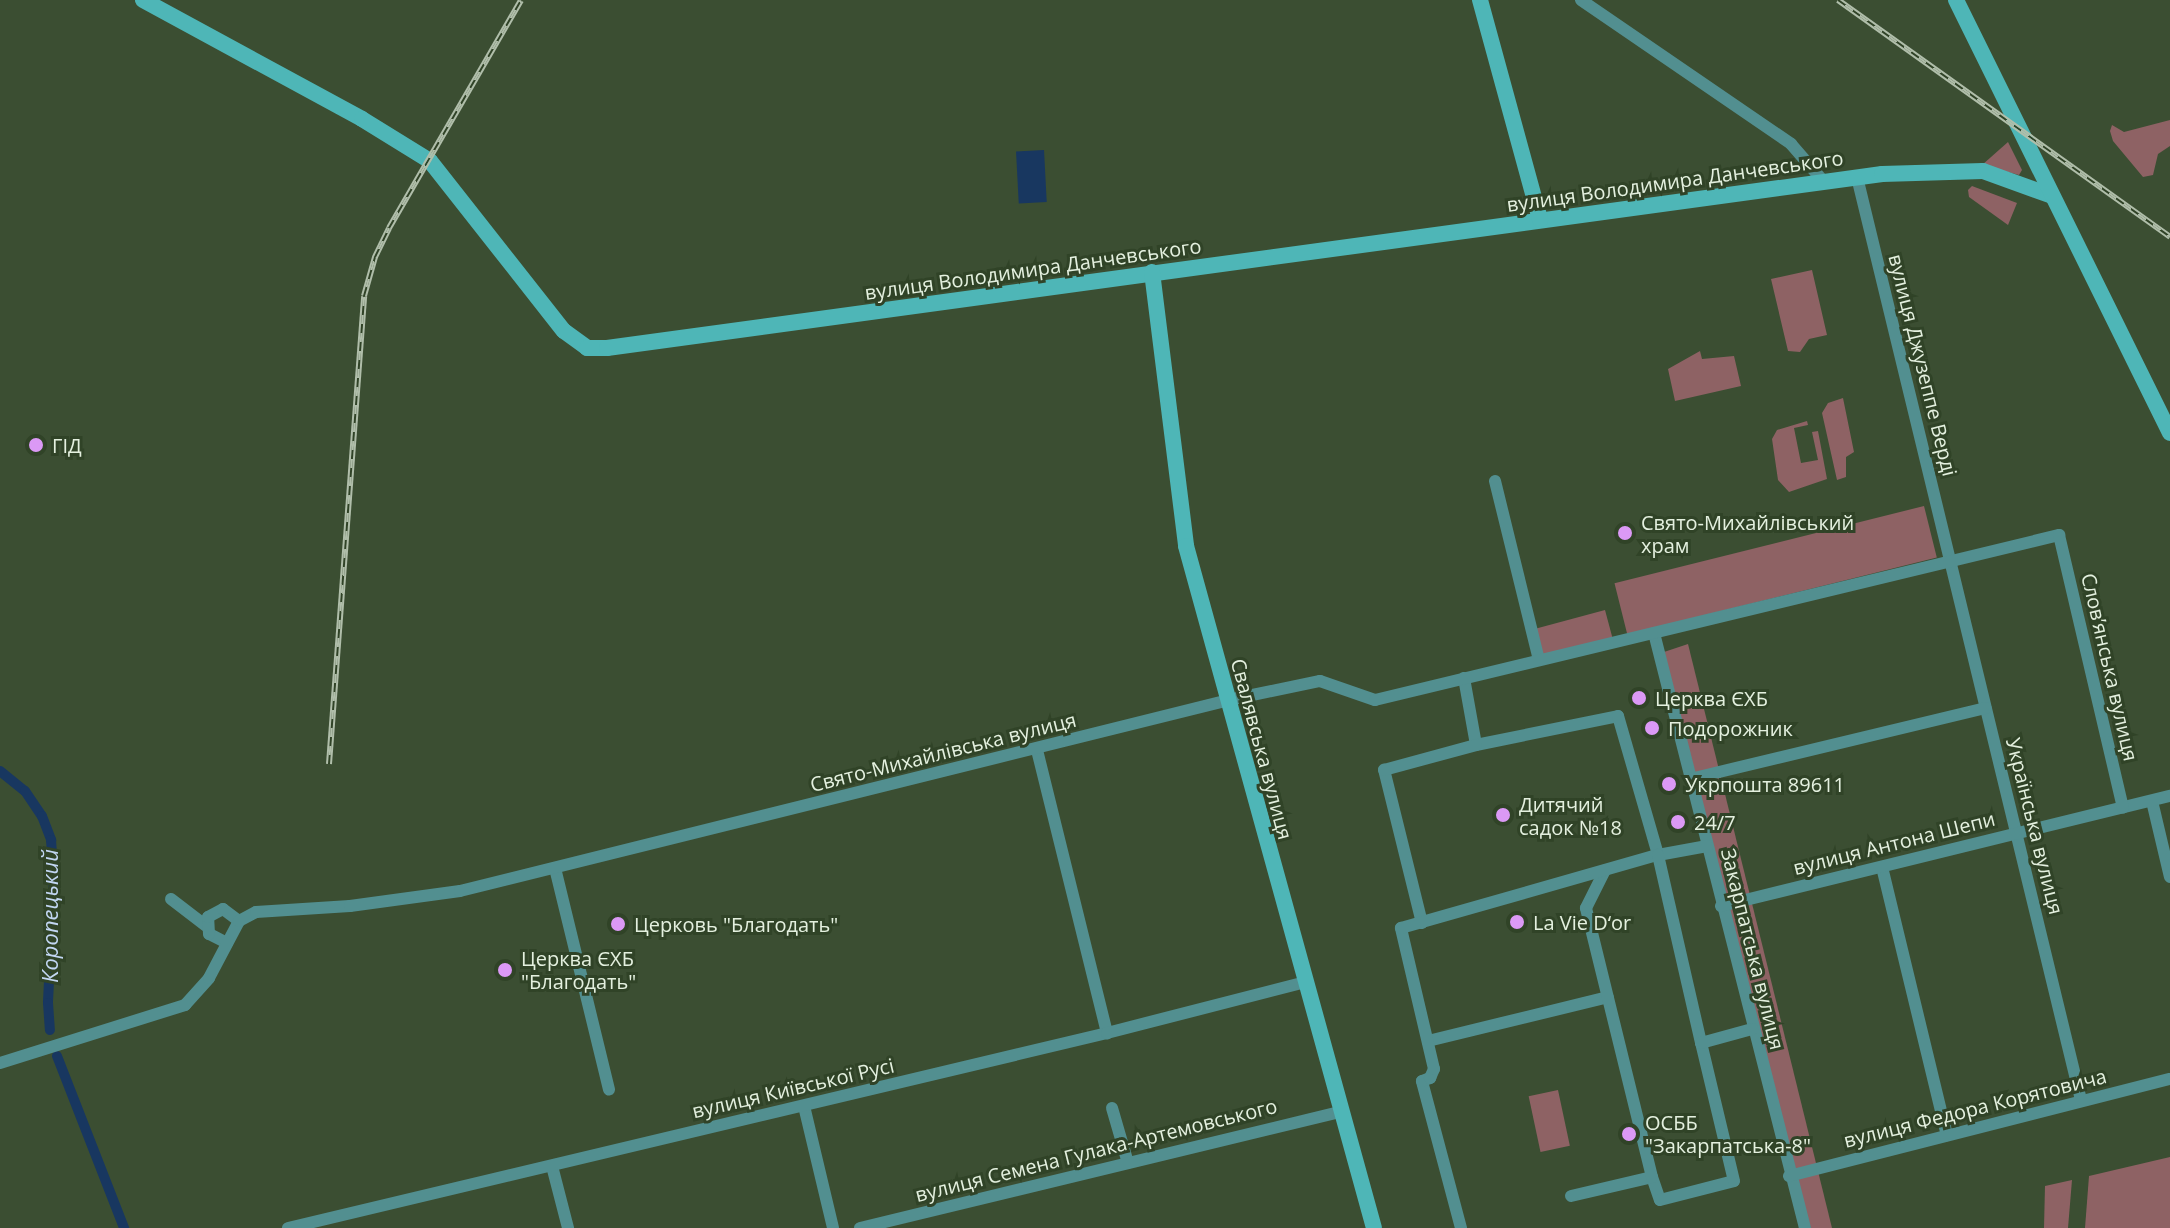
<!DOCTYPE html>
<meta charset="utf-8">
<style>
body{margin:0}
#map{position:relative;width:2170px;height:1228px;overflow:hidden;background:#3b4e32;font-family:"Open Sans",sans-serif}
div>[style]{position:absolute}
.green>*{inset:0;background:#8e6264;transform-origin:0 0}
.water>*{inset:0;background:#183760;transform-origin:0 0}
.canal>*{height:10px;margin:-5px;padding:0 5px;transform-origin:5px;border-radius:5px;background:#183760}
.street>*{height:12px;margin:-6px;padding:0 6px;transform-origin:6px;border-radius:6px;background:#528f90}
.secondary>*{height:16px;margin:-8px;padding:0 8px;transform-origin:8px;border-radius:8px;background:#4eb6b7}
.rail>*{height:6px;margin-top:-3px;transform-origin:0;background:repeating-linear-gradient(90deg,#304327 0 9px,#b0beaa 0 18px);box-sizing:border-box;border-block:2px solid #b0beaa}
.dots>*{width:22px;height:22px;translate:-50% -50%;box-sizing:border-box;border:4px solid #304327;border-radius:50%}
span{translate:-50% -50%;white-space:nowrap;text-align:center;line-height:1.15;-webkit-text-stroke:6px #304327;paint-order:stroke}
.street-label{font-size:20px;color:#e4f0df}
.poi-label{font-size:20px;color:#e4f0df}
.left{translate:0 -50%;text-align:left}
.water-label{font-size:22px;color:#c2d6f2;font-style:italic}
</style>
<div id="map">
<div class="green">
<i style="clip-path:polygon(2170px 120px,2170px 146px,2158px 154px,2153px 175px,2143px 177px,2113px 141px,2110px 131px,2112px 125px,2124px 132px)"></i>
<i style="clip-path:polygon(2008px 142px,2022px 170px,2019px 175px,1982px 165px)"></i>
<i style="clip-path:polygon(1972px 186px,2017px 203px,2008px 225px,1969px 197px,1968px 190px)"></i>
<i style="clip-path:polygon(1812px 270px,1827px 335px,1809px 339px,1800px 352px,1788px 351px,1771px 279px)"></i>
<i style="clip-path:polygon(1700px 351px,1702px 359px,1734px 356px,1741px 386px,1675px 401px,1668px 369px)"></i>
<i style="clip-path:polygon(1843px 398px,1854px 452px,1846px 457px,1846px 477px,1837px 480px,1822px 413px,1828px 403px)"></i>
<i style="clip-path:polygon(1807px 421px,1808px 425px,1794px 428px,1801px 463px,1818px 460px,1812px 432px,1818px 431px,1827px 479px,1789px 492px,1778px 480px,1772px 439px,1777px 430px)"></i>
<i style="left:1924px;top:506px;width:53px;height:319px;rotate:76deg"></i>
<i style="left:1605px;top:610px;width:31px;height:73px;rotate:75deg"></i>
<i style="clip-path:polygon(1688px 644px,1832px 1228px,1811px 1228px,1802px 1206px,1661px 653px)"></i>
<i style="left:1558px;top:1090px;width:57px;height:30px;rotate:78deg"></i>
<i style="clip-path:polygon(2170px 1157px,2170px 1228px,2085px 1228px,2089px 1176px)"></i>
<i style="clip-path:polygon(2072px 1180px,2068px 1228px,2044px 1228px,2045px 1186px)"></i>
</div>
<div class="water">
<i style="left:1044px;top:150px;width:52px;height:28px;rotate:87deg"></i>
</div>
<div class="canal">
<i style="left:0;top:771px;width:32px;rotate:39deg"></i>
<i style="left:25px;top:791px;width:30px;rotate:56deg"></i>
<i style="left:42px;top:816px;width:26px;rotate:69deg"></i>
<i style="left:51px;top:840px;width:39px;rotate:86deg"></i>
<i style="left:54px;top:879px;width:124px;rotate:92.8deg"></i>
<i style="left:48px;top:1003px;width:27px;rotate:86deg"></i>
<i style="left:57px;top:1056px;width:185px;rotate:68.7deg"></i>
</div>
<div class="street">
<i style="left:1581px;top:0;width:255px;rotate:34.4deg"></i>
<i style="left:1791px;top:144px;width:50px;rotate:49deg"></i>
<i style="left:1857px;top:177px;width:950px;rotate:76.36deg"></i>
<i style="left:1495px;top:481px;width:184px;rotate:76.2deg"></i>
<i style="left:1654px;top:633px;width:614px;rotate:75.76deg"></i>
<i style="left:1464px;top:678px;width:68px;rotate:79.8deg"></i>
<i style="left:1476px;top:745px;width:145px;rotate:-11.5deg"></i>
<i style="left:1618px;top:716px;width:145px;rotate:73.9deg"></i>
<i style="left:1658px;top:855px;width:50px;rotate:-10.4deg"></i>
<i style="left:1037px;top:750px;width:292px;rotate:76.1deg"></i>
<i style="left:1690px;top:779px;width:304px;rotate:-13.5deg"></i>
<i style="left:2152px;top:801px;width:78px;rotate:76.7deg"></i>
<i style="left:1882px;top:867px;width:276px;rotate:76.4deg"></i>
<i style="left:555px;top:868px;width:228px;rotate:76.3deg"></i>
<i style="left:171px;top:899px;width:44px;rotate:37.6deg"></i>
<i style="left:1721px;top:906px;width:462px;rotate:-13.8deg"></i>
<i style="left:1422px;top:923px;width:158px;rotate:-103.9deg"></i>
<i style="left:1384px;top:770px;width:95px;rotate:-15.2deg"></i>
<i style="left:227px;top:943px;width:20px;rotate:-153deg"></i>
<i style="left:209px;top:934px;width:17px;rotate:-93deg"></i>
<i style="left:208px;top:917px;width:17px;rotate:-28deg"></i>
<i style="left:223px;top:909px;width:20px;rotate:37deg"></i>
<i style="left:1428px;top:1041px;width:185px;rotate:-13.7deg"></i>
<i style="left:0;top:1063px;width:194px;rotate:-17.4deg"></i>
<i style="left:185px;top:1005px;width:36px;rotate:-48deg"></i>
<i style="left:209px;top:978px;width:64px;rotate:-62.2deg"></i>
<i style="left:239px;top:921px;width:19px;rotate:-28deg"></i>
<i style="left:256px;top:912px;width:94px;rotate:-3.7deg"></i>
<i style="left:350px;top:906px;width:111px;rotate:-7.8deg"></i>
<i style="left:460px;top:891px;width:796px;rotate:-13.95deg"></i>
<i style="left:1233px;top:699px;width:89px;rotate:-11.7deg"></i>
<i style="left:1320px;top:681px;width:58px;rotate:19.1deg"></i>
<i style="left:1375px;top:700px;width:704px;rotate:-13.56deg"></i>
<i style="left:2059px;top:535px;width:280px;rotate:76.8deg"></i>
<i style="left:804px;top:1106px;width:125px;rotate:76.6deg"></i>
<i style="left:1112px;top:1108px;width:57px;rotate:73.8deg"></i>
<i style="left:552px;top:1166px;width:64px;rotate:75.5deg"></i>
<i style="left:1789px;top:1176px;width:393px;rotate:-14.3deg"></i>
<i style="left:1652px;top:1177px;width:24px;rotate:71deg"></i>
<i style="left:1660px;top:1200px;width:76px;rotate:-14.4deg"></i>
<i style="left:1734px;top:1181px;width:142px;rotate:-103.4deg"></i>
<i style="left:1571px;top:1196px;width:83px;rotate:-13.2deg"></i>
<i style="left:1652px;top:1177px;width:277px;rotate:-103.8deg"></i>
<i style="left:1586px;top:908px;width:42px;rotate:-63.4deg"></i>
<i style="left:288px;top:1228px;width:842px;rotate:-13.39deg"></i>
<i style="left:1107px;top:1033px;width:204px;rotate:-14.4deg"></i>
<i style="left:860px;top:1228px;width:495px;rotate:-13.6deg"></i>
<i style="left:1461px;top:1228px;width:152px;rotate:-104.9deg"></i>
<i style="left:1422px;top:1081px;width:9px;rotate:-21deg"></i>
<i style="left:1430px;top:1078px;width:10px;rotate:-66deg"></i>
<i style="left:1434px;top:1069px;width:145px;rotate:-103.2deg"></i>
<i style="left:1401px;top:928px;width:267px;rotate:-15.9deg"></i>
<i style="left:1658px;top:855px;width:193px;rotate:77.1deg"></i>
<i style="left:1701px;top:1043px;width:53px;rotate:-15.4deg"></i>
</div>
<div class="secondary">
<i style="left:143px;top:0;width:249px;rotate:28.5deg"></i>
<i style="left:362px;top:119px;width:80px;rotate:31.7deg"></i>
<i style="left:430px;top:161px;width:216px;rotate:51.8deg"></i>
<i style="left:564px;top:331px;width:29px;rotate:36deg"></i>
<i style="left:587px;top:348px;width:20px"></i>
<i style="left:607px;top:348px;width:1287px;rotate:-7.77deg"></i>
<i style="left:1882px;top:174px;width:101px;rotate:-1.7deg"></i>
<i style="left:1983px;top:171px;width:73px;rotate:19.9deg"></i>
<i style="left:1480px;top:0;width:228px;rotate:74.7deg"></i>
<i style="left:1956px;top:0;width:483px;rotate:63.7deg"></i>
<i style="left:1152px;top:272px;width:276px;rotate:82.9deg"></i>
<i style="left:1186px;top:546px;width:707px;rotate:74.59deg"></i>
</div>
<div class="rail">
<i style="left:1838px;top:0;width:408px;rotate:35.5deg"></i>
<i style="left:329px;top:764px;width:469px;rotate:-85.7deg"></i>
<i style="left:364px;top:296px;width:41px;rotate:-74.2deg"></i>
<i style="left:375px;top:257px;width:32px;rotate:-64deg"></i>
<i style="left:389px;top:228px;width:263px;rotate:-59.9deg"></i>
</div>
<div class="dots">
<i style="left:36px;top:445px;background:#db99f5"></i>
<i style="left:1625px;top:533px;background:#db99f5"></i>
<i style="left:1639px;top:698px;background:#db99f5"></i>
<i style="left:1652px;top:728px;background:#db99f5"></i>
<i style="left:1669px;top:784px;background:#db99f5"></i>
<i style="left:1503px;top:815px;background:#db99f5"></i>
<i style="left:1678px;top:822px;background:#db99f5"></i>
<i style="left:1517px;top:922px;background:#db99f5"></i>
<i style="left:618px;top:924px;background:#db99f5"></i>
<i style="left:505px;top:970px;background:#db99f5"></i>
<i style="left:1629px;top:1134px;background:#db99f5"></i>
</div>
<div class="street-label">
<span style="left:1675px;top:181px;rotate:-8deg">вулиця Володимира Данчевського</span>
<span style="left:1033px;top:269px;rotate:-8deg">вулиця Володимира Данчевського</span>
<span style="left:1923px;top:365px;rotate:76deg">вулиця Джузеппе Верді</span>
<span style="left:2110px;top:667px;rotate:77deg">Словʼянська вулиця</span>
<span style="left:1262px;top:749px;rotate:75deg">Свалявська вулиця</span>
<span style="left:943px;top:752px;rotate:-14deg">Свято-Михайлівська вулиця</span>
<span style="left:2035px;top:826px;rotate:76deg">Українська вулиця</span>
<span style="left:1894px;top:843px;rotate:-14deg">вулиця Антона Шепи</span>
<span style="left:1753px;top:949px;rotate:76deg">Закарпатська вулиця</span>
<span style="left:793px;top:1088px;rotate:-13deg">вулиця Київської Русі</span>
<span style="left:1975px;top:1108px;rotate:-14deg">вулиця Федора Корятовича</span>
<span style="left:1096px;top:1150px;rotate:-14deg">вулиця Семена Гулака-Артемовського</span>
</div>
<div class="poi-label">
<span class="left" style="left:52px;top:445px">ГІД</span>
<span class="left" style="left:1641px;top:534px">Свято-Михайлівський<br>храм</span>
<span class="left" style="left:1655px;top:698px">Церква ЄХБ</span>
<span class="left" style="left:1668px;top:728px">Подорожник</span>
<span class="left" style="left:1685px;top:784px">Укрпошта 89611</span>
<span class="left" style="left:1519px;top:816px">Дитячий<br>садок №18</span>
<span class="left" style="left:1694px;top:822px">24/7</span>
<span class="left" style="left:1533px;top:922px">La Vie D‘or</span>
<span class="left" style="left:634px;top:924px">Церковь "Благодать"</span>
<span class="left" style="left:521px;top:970px">Церква ЄХБ<br>"Благодать"</span>
<span class="left" style="left:1645px;top:1134px">ОСББ<br>"Закарпатська-8"</span>
</div>
<div class="water-label">
<span style="left:50px;top:916px;rotate:-90deg">Коропецький</span>
</div>
</div>
